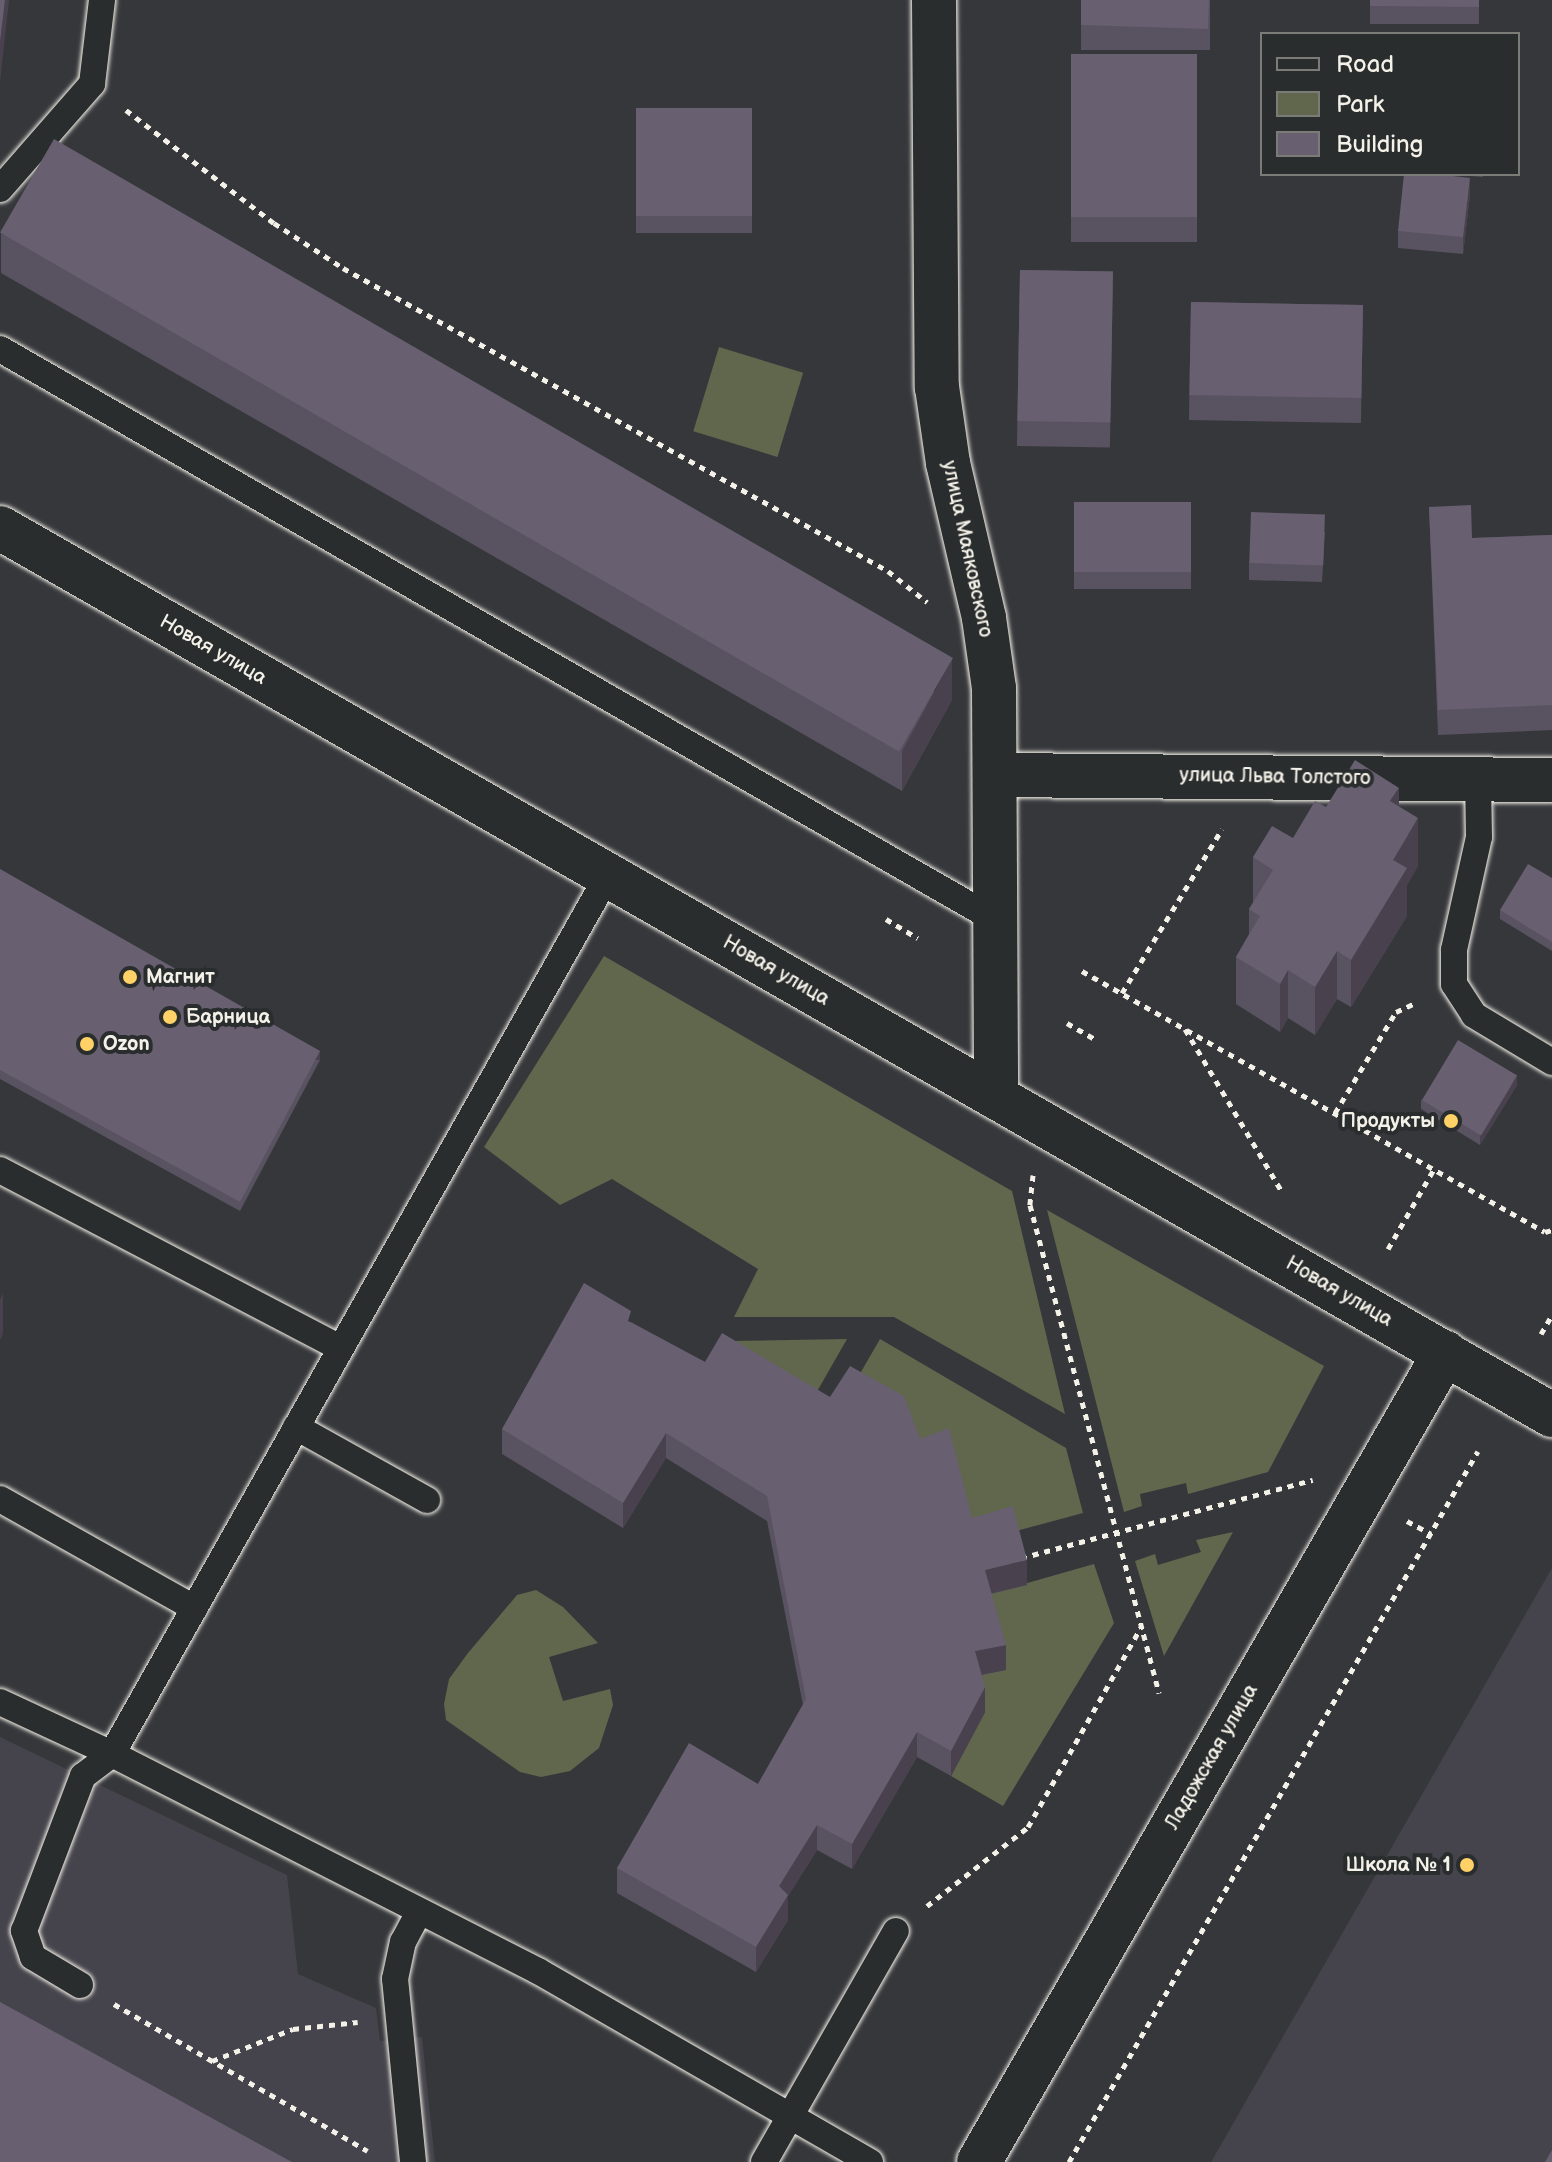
<!DOCTYPE html>
<meta charset="utf-8">
<style>
body{margin:0}
#map{position:relative;width:1552px;height:2162px;overflow:hidden;background:#36373b;font-family:"Balsamiq Sans",sans-serif}
div>[style]{position:absolute}
.built>*{inset:0;background:#45434b}
.green>*{inset:0;background:#60674d;transform-origin:0 0}
.path>*{height:5px;margin-top:-2.5px;transform-origin:0;background:repeating-linear-gradient(90deg,#f4f1e8 0 6px,transparent 0 12px)}
.roads{filter:drop-shadow(0 0 2px #f4f1e8) drop-shadow(0 0 2px #f4f1e8)}
.service>*{height:26px;margin:-13px;padding:0 13px;transform-origin:13px;border-radius:13px;background:#2a2d2e}
.minor>*{height:44px;margin:-22px;padding:0 22px;transform-origin:22px;border-radius:22px;background:#2a2d2e}
.tertiary>*{height:44px;margin:-22px;padding:0 22px;transform-origin:22px;border-radius:22px;background:#2a2d2e}
.wall>*{inset:0;background:#595260;transform-origin:0 0}
.shaded-wall>*{inset:0;background:#49424e;transform-origin:0 0}
.building>*{inset:0;background:#685f70;transform-origin:0 0}
.dots>*{width:22px;height:22px;translate:-50% -50%;box-sizing:border-box;border:4px solid #2a2d2e;border-radius:50%}
span{translate:-50% -50%;white-space:nowrap;text-align:center;line-height:1.15;-webkit-text-stroke:8px #2a2d2e;paint-order:stroke}
.street-label{font-size:20px;color:#f4f1e8}
.poi-label{font-size:20px;color:#f4f1e8;font-weight:700}
.left{translate:0 -50%;text-align:left}
.right{translate:-100% -50%;text-align:right}
.legend{position:absolute;left:1260px;top:32px;width:260px;height:144px;box-sizing:border-box;background:#2a2d2e;border:2px solid #7b7b78;margin:0;padding:10px 14px;list-style:none;font-size:24px;color:#f4f1e8}
.legend li{display:flex;align-items:center;gap:16px;height:40px}
.legend b{width:40px;border:2px solid #7b7b78}
</style>
<div id="map">
<div class="built">
<i style="clip-path:polygon(1552px 1568px,1552px 2162px,1211px 2162px)"></i>
<i style="clip-path:polygon(0 1737px,287px 1875px,298px 1974px,376px 2008px,380px 2041px,422px 2037px,435px 2162px,0 2162px)"></i>
</div>
<div class="green">
<i style="left:719px;top:347px;width:88px;height:88px;rotate:17deg"></i>
<i style="clip-path:polygon(604px 956px,1012px 1191px,1065px 1414px,894px 1317px,734px 1317px,758px 1269px,612px 1179px,560px 1205px,484px 1147px)"></i>
<i style="clip-path:polygon(1047px 1210px,1324px 1366px,1268px 1472px,1188px 1494px,1186px 1483px,1140px 1494px,1142px 1506px,1124px 1512px)"></i>
<i style="clip-path:polygon(847px 1339px,807px 1409px,732px 1341px)"></i>
<i style="clip-path:polygon(880px 1339px,1066px 1448px,1083px 1513px,972px 1543px,920px 1464px,850px 1391px)"></i>
<i style="clip-path:polygon(1233px 1532px,1164px 1656px,1135px 1561px,1155px 1554px,1158px 1565px,1201px 1552px,1196px 1540px)"></i>
<i style="clip-path:polygon(1094px 1564px,1114px 1623px,1003px 1806px,951px 1776px,985px 1712px,975px 1676px,1006px 1669px,985px 1595px)"></i>
<i style="clip-path:polygon(536px 1590px,563px 1607px,598px 1643px,549px 1657px,563px 1701px,610px 1689px,613px 1705px,599px 1748px,570px 1771px,541px 1777px,520px 1772px,446px 1720px,444px 1704px,449px 1679px,468px 1653px,517px 1595px)"></i>
</div>
<div class="path">
<i style="left:126px;top:110px;width:186px;rotate:37.4deg"></i>
<i style="left:274px;top:223px;width:82px;rotate:33.1deg"></i>
<i style="left:343px;top:268px;width:624px;rotate:29.07deg"></i>
<i style="left:888px;top:571px;width:50px;rotate:38.5deg"></i>
<i style="left:886px;top:919px;width:37px;rotate:31deg"></i>
<i style="left:1082px;top:971px;width:531px;rotate:29.41deg"></i>
<i style="left:1545px;top:1232px;width:7px;rotate:-16deg"></i>
<i style="left:1122px;top:993px;width:192px;rotate:-58.6deg"></i>
<i style="left:1067px;top:1023px;width:34px;rotate:30deg"></i>
<i style="left:1185px;top:1029px;width:187px;rotate:59.2deg"></i>
<i style="left:1335px;top:1113px;width:118px;rotate:-58.9deg"></i>
<i style="left:1396px;top:1012px;width:23px;rotate:-25deg"></i>
<i style="left:1033px;top:1175px;width:30px;rotate:96deg"></i>
<i style="left:1030px;top:1205px;width:505px;rotate:75.19deg"></i>
<i style="left:1388px;top:1249px;width:92px;rotate:-60.1deg"></i>
<i style="left:1541px;top:1334px;width:22px;rotate:-60deg"></i>
<i style="left:1407px;top:1521px;width:27px;rotate:28deg"></i>
<i style="left:1021px;top:1558px;width:302px;rotate:-15deg"></i>
<i style="left:927px;top:1906px;width:128px;rotate:-38deg"></i>
<i style="left:1028px;top:1827px;width:230px;rotate:-60.5deg"></i>
<i style="left:114px;top:2004px;width:293px;rotate:30.1deg"></i>
<i style="left:212px;top:2061px;width:87px;rotate:-21.6deg"></i>
<i style="left:293px;top:2029px;width:65px;rotate:-6.1deg"></i>
<i style="left:1069px;top:2162px;width:820px;rotate:-60.09deg"></i>
</div>
<div class="roads">
<div class="service">
<i style="left:0;top:189px;width:140px;rotate:-48.8deg"></i>
<i style="left:92px;top:84px;width:85px;rotate:-83.2deg"></i>
<i style="left:0;top:349px;width:1148px;rotate:29.83deg"></i>
<i style="left:1478px;top:779px;width:58px;rotate:89deg"></i>
<i style="left:1479px;top:837px;width:116px;rotate:102.5deg"></i>
<i style="left:1454px;top:950px;width:34px;rotate:90deg"></i>
<i style="left:1454px;top:984px;width:37px;rotate:57deg"></i>
<i style="left:1474px;top:1015px;width:91px;rotate:31.1deg"></i>
<i style="left:0;top:1170px;width:384px;rotate:27.6deg"></i>
<i style="left:296px;top:1427px;width:150px;rotate:29.1deg"></i>
<i style="left:0;top:1499px;width:223px;rotate:29.3deg"></i>
<i style="left:0;top:1702px;width:123px;rotate:24.9deg"></i>
<i style="left:112px;top:1754px;width:478px;rotate:27deg"></i>
<i style="left:538px;top:1971px;width:383px;rotate:29.9deg"></i>
<i style="left:80px;top:1985px;width:55px;rotate:-149.2deg"></i>
<i style="left:33px;top:1957px;width:28px;rotate:-109deg"></i>
<i style="left:24px;top:1931px;width:166px;rotate:-69.2deg"></i>
<i style="left:83px;top:1776px;width:36px;rotate:-37deg"></i>
<i style="left:112px;top:1754px;width:1009px;rotate:-60.56deg"></i>
<i style="left:413px;top:2162px;width:184px;rotate:-95.6deg"></i>
<i style="left:395px;top:1979px;width:38px;rotate:-78deg"></i>
<i style="left:403px;top:1942px;width:34px;rotate:-62deg"></i>
<i style="left:764px;top:2162px;width:266px;rotate:-60.3deg"></i>
</div>
<div class="minor">
<i style="left:0;top:528px;width:1147px;rotate:29.74deg"></i>
<i style="left:997px;top:775px;width:555px;rotate:0.52deg"></i>
</div>
<div class="tertiary">
<i style="left:934px;top:0;width:387px;rotate:89.6deg"></i>
<i style="left:937px;top:387px;width:77px;rotate:81.8deg"></i>
<i style="left:948px;top:463px;width:159px;rotate:76.9deg"></i>
<i style="left:984px;top:618px;width:71px;rotate:81.9deg"></i>
<i style="left:994px;top:688px;width:409px;rotate:89.7deg"></i>
<i style="left:996px;top:1097px;width:641px;rotate:29.77deg"></i>
<i style="left:979px;top:2162px;width:934px;rotate:-60.06deg"></i>
</div>
</div>
<div class="wall">
<i style="left:1081px;top:0;width:129px;height:50px"></i>
<i style="left:1370px;top:0;width:109px;height:24px"></i>
<i style="left:1071px;top:54px;width:126px;height:188px"></i>
<i style="left:636px;top:108px;width:116px;height:125px"></i>
<i style="clip-path:polygon(1449px 174px,1483px 174px,1483px 177px)"></i>
<i style="clip-path:polygon(1470px 195px,1463px 254px,1398px 248px,1398px 231px)"></i>
<i style="clip-path:polygon(1px 233px,952px 700px,902px 791px,1px 273px)"></i>
<i style="left:1020px;top:270px;width:93px;height:176px;rotate:1deg"></i>
<i style="left:1191px;top:302px;width:172px;height:118px;rotate:1deg"></i>
<i style="left:1074px;top:502px;width:117px;height:87px"></i>
<i style="clip-path:polygon(1429px 507px,1472px 538px,1552px 535px,1552px 730px,1438px 735px)"></i>
<i style="clip-path:polygon(1325px 532px,1322px 582px,1249px 580px,1249px 563px)"></i>
<i style="clip-path:polygon(1399px 806px,1418px 866px,1407px 885px,1407px 916px,1351px 1007px,1337px 999px,1315px 1035px,1288px 1018px,1280px 1032px,1236px 1004px,1236px 957px,1249px 934px,1249px 909px,1253px 903px,1253px 857px,1293px 838px,1326px 807px)"></i>
<i style="clip-path:polygon(0 869px,320px 1060px,240px 1211px,0 1079px)"></i>
<i style="clip-path:polygon(1552px 878px,1552px 951px,1500px 919px,1500px 910px)"></i>
<i style="clip-path:polygon(1517px 1085px,1480px 1145px,1421px 1109px,1421px 1100px)"></i>
<i style="clip-path:polygon(631px 1322px,705px 1362px,830px 1397px,920px 1439px,972px 1518px,1027px 1585px,991px 1594px,1006px 1670px,982px 1675px,985px 1712px,951px 1776px,917px 1757px,852px 1869px,817px 1850px,788px 1896px,788px 1920px,756px 1972px,617px 1893px,617px 1868px,758px 1784px,803px 1705px,767px 1521px,666px 1458px,623px 1528px,502px 1454px,502px 1429px)"></i>
</div>
<div class="shaded-wall">
<i style="clip-path:polygon(5px 0,9px 0,0 82px,0 42px)"></i>
<i style="clip-path:polygon(1470px 178px,1470px 195px,1463px 254px,1463px 237px)"></i>
<i style="clip-path:polygon(952px 659px,952px 700px,902px 791px,902px 751px)"></i>
<i style="clip-path:polygon(1399px 788px,1399px 835px,1390px 801px)"></i>
<i style="clip-path:polygon(1418px 818px,1418px 866px,1407px 885px,1407px 916px,1351px 1007px,1351px 960px,1393px 860px)"></i>
<i style="clip-path:polygon(1337px 951px,1337px 999px,1315px 1035px,1315px 987px)"></i>
<i style="clip-path:polygon(1288px 970px,1288px 1018px,1280px 1032px,1280px 984px)"></i>
<i style="left:320px;top:1051px;width:9px;height:171px;rotate:90deg"></i>
<i style="clip-path:polygon(1517px 1076px,1517px 1085px,1480px 1145px,1480px 1136px)"></i>
<i style="clip-path:polygon(3px 1293px,3px 1334px,0 1340px,0 1300px)"></i>
<i style="clip-path:polygon(666px 1433px,666px 1458px,623px 1528px,623px 1503px)"></i>
<i style="clip-path:polygon(1027px 1560px,1027px 1585px,985px 1595px,985px 1570px)"></i>
<i style="clip-path:polygon(1006px 1645px,1006px 1670px,975px 1676px,975px 1651px)"></i>
<i style="clip-path:polygon(985px 1687px,985px 1712px,951px 1776px,951px 1751px)"></i>
<i style="clip-path:polygon(917px 1732px,917px 1757px,852px 1869px,852px 1844px)"></i>
<i style="clip-path:polygon(817px 1825px,817px 1850px,788px 1896px,788px 1920px,756px 1972px,756px 1947px,779px 1886px)"></i>
</div>
<div class="building">
<i style="clip-path:polygon(0 0,5px 0,0 42px)"></i>
<i style="clip-path:polygon(1081px 0,1209px 0,1208px 29px,1081px 25px)"></i>
<i style="clip-path:polygon(1370px 0,1479px 0,1479px 7px,1370px 6px)"></i>
<i style="left:1071px;top:54px;width:126px;height:163px"></i>
<i style="left:636px;top:108px;width:116px;height:108px"></i>
<i style="left:54px;top:139px;width:1038px;height:108px;rotate:30deg"></i>
<i style="clip-path:polygon(1404px 174px,1436px 174px,1470px 178px,1463px 237px,1398px 231px)"></i>
<i style="left:1020px;top:270px;width:93px;height:151px;rotate:1deg"></i>
<i style="left:1191px;top:302px;width:172px;height:93px;rotate:1deg"></i>
<i style="left:1074px;top:502px;width:117px;height:70px"></i>
<i style="clip-path:polygon(1471px 505px,1472px 538px,1552px 535px,1552px 705px,1438px 710px,1429px 507px)"></i>
<i style="left:1251px;top:512px;width:74px;height:51px;rotate:2deg"></i>
<i style="clip-path:polygon(1355px 760px,1399px 788px,1390px 801px,1418px 818px,1393px 860px,1407px 868px,1351px 960px,1337px 951px,1315px 987px,1288px 970px,1280px 984px,1236px 957px,1260px 916px,1249px 909px,1273px 870px,1253px 857px,1272px 826px,1293px 838px,1315px 801px,1326px 807px)"></i>
<i style="clip-path:polygon(1528px 864px,1552px 878px,1552px 942px,1500px 910px)"></i>
<i style="clip-path:polygon(0 869px,320px 1051px,240px 1202px,0 1070px)"></i>
<i style="left:1458px;top:1040px;width:69px;height:70px;rotate:31deg"></i>
<i style="clip-path:polygon(584px 1283px,631px 1311px,628px 1321px,705px 1362px,722px 1333px,830px 1397px,850px 1366px,904px 1396px,920px 1439px,949px 1428px,972px 1518px,1013px 1506px,1027px 1560px,985px 1570px,1006px 1645px,975px 1651px,985px 1687px,951px 1751px,917px 1732px,852px 1844px,817px 1825px,779px 1886px,788px 1895px,756px 1947px,617px 1868px,689px 1743px,758px 1784px,806px 1699px,767px 1496px,666px 1433px,623px 1503px,502px 1429px)"></i>
<i style="clip-path:polygon(0 2002px,292px 2162px,0 2162px)"></i>
<i style="clip-path:polygon(1552px 2150px,1552px 2162px,1545px 2162px)"></i>
</div>
<div class="dots">
<i style="left:130px;top:977px;background:#ffd166"></i>
<i style="left:170px;top:1017px;background:#ffd166"></i>
<i style="left:87px;top:1044px;background:#ffd166"></i>
<i style="left:1451px;top:1121px;background:#ffd166"></i>
<i style="left:1467px;top:1865px;background:#ffd166"></i>
</div>
<div class="street-label">
<span style="left:967px;top:549px;rotate:78deg">улица Маяковского</span>
<span style="left:213px;top:650px;rotate:30deg">Новая улица</span>
<span style="left:1275px;top:777px;rotate:1deg">улица Льва Толстого</span>
<span style="left:776px;top:971px;rotate:30deg">Новая улица</span>
<span style="left:1339px;top:1292px;rotate:30deg">Новая улица</span>
<span style="left:1212px;top:1757px;rotate:-60deg">Ладожская улица</span>
</div>
<div class="poi-label">
<span class="left" style="left:146px;top:977px">Магнит</span>
<span class="left" style="left:186px;top:1017px">Барница</span>
<span class="left" style="left:103px;top:1044px">Ozon</span>
<span class="right" style="left:1435px;top:1121px">Продукты</span>
<span class="right" style="left:1451px;top:1865px">Школа № 1</span>
</div>
<ul class="legend">
<li><b style="height:10px;background:#2a2d2e"></b>Road</li>
<li><b style="height:22px;background:#60674d"></b>Park</li>
<li><b style="height:22px;background:#685f70"></b>Building</li>
</ul>
</div>
